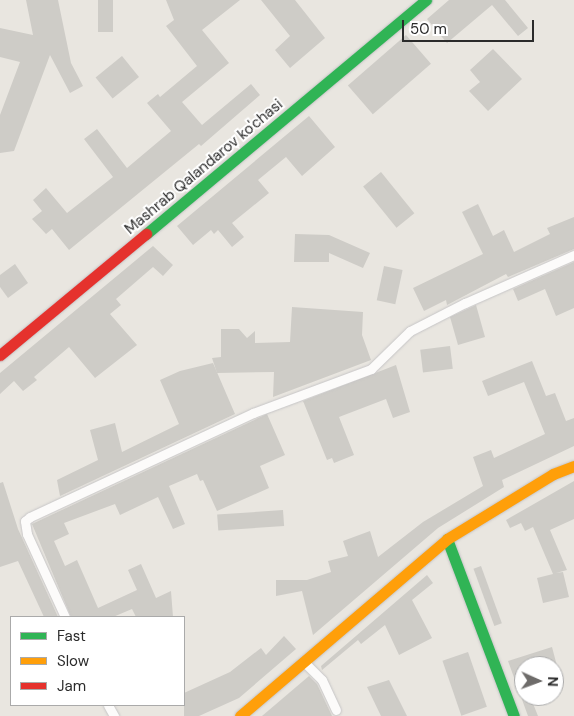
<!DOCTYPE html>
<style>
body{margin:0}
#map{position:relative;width:574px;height:716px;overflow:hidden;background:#e9e6e0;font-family:"DM Sans",sans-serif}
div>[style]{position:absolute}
.building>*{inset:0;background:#ceccc7;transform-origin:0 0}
.roads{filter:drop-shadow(0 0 1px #c6c5c6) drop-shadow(0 0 1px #c6c5c6)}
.lane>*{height:9px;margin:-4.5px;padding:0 4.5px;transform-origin:4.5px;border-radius:4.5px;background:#fcfbfa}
.fast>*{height:11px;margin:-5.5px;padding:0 5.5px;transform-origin:5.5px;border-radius:5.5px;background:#30b455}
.slow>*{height:11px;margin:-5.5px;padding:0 5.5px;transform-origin:5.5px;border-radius:5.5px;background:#ff9f0a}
.jam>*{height:11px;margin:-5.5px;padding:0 5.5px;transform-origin:5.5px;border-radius:5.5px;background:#e5322d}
span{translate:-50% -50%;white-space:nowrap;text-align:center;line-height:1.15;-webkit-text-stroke:4px #fff;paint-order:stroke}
.street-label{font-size:15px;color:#2b2b2b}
.legend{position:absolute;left:10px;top:616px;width:175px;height:90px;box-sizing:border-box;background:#fff;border:1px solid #aaa;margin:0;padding:6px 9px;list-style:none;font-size:15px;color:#2b2b2b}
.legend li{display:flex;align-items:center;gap:10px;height:25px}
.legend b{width:25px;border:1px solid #aaa}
.north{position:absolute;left:514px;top:656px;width:50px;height:50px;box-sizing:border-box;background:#fff;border:1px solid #aaa;border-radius:50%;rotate:92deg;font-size:14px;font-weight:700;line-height:20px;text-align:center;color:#2b2b2b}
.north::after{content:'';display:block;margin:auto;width:18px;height:22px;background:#6e6c6a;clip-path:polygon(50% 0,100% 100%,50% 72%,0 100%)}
.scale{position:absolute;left:402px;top:20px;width:132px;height:22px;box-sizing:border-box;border:2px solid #2b2b2b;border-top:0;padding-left:6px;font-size:15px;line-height:18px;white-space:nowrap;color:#2b2b2b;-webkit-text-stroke:4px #fff;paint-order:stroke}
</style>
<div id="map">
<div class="building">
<i style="clip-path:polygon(26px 0,58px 0,71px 63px,83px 86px,70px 93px,50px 55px,14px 151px,0 153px,0 115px,20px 62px,0 57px,0 28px,33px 35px)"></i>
<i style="left:98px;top:0;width:15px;height:32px"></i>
<i style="clip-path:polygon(166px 0,240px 0,202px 30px,229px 63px,182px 102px,202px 125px,251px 84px,260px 95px,201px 146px,199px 144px,69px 250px,52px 229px,46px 234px,32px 219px,42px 211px,33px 200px,46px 188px,67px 213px,113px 177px,84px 139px,97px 129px,127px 168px,171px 131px,147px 103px,158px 94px,160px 97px,197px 66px,166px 26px,174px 20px)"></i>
<i style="clip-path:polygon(261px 0,295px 0,325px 38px,290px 68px,275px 50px,290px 36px)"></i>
<i style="clip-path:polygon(449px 0,505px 0,528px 28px,518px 36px,492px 5px,447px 43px,427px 19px)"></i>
<i style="left:406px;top:35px;width:38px;height:77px;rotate:49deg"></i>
<i style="clip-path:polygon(493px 49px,522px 79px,488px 111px,469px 91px,480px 82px,470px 70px)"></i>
<i style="left:122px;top:56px;width:27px;height:34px;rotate:51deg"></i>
<i style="clip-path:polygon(309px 116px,335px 147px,302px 176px,286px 157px,258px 180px,269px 193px,232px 223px,244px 237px,232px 247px,218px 230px,214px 234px,211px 230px,193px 245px,177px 226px)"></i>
<i style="left:381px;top:172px;width:53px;height:23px;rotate:51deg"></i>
<i style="clip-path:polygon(478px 204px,493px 236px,504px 230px,514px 252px,550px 234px,547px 228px,574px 217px,574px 249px,508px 277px,506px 274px,447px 305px,446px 300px,424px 311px,413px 288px,483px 254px,462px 212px)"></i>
<i style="clip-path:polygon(295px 234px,329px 235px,370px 253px,363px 268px,329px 253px,329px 262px,294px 262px)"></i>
<i style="clip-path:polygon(153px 246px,173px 265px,163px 276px,153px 267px,116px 299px,121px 305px,110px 314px,137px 345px,95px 378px,69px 347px,34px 377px,37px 380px,23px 391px,14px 381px,0 394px,0 373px)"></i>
<i style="clip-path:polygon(574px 262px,574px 308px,556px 316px,545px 289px,518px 301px,513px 289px)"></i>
<i style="clip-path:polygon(15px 264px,28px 283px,8px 298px,0 287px,0 275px)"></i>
<i style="left:384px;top:266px;width:19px;height:35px;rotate:12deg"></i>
<i style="clip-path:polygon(476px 305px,485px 337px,458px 345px,450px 317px)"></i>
<i style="clip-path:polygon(292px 307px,363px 312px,362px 335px,371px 360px,273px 397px,274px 372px,217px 373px,212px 358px,221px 357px,221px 329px,239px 329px,247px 338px,255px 331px,255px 343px,290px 342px)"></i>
<i style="left:450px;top:346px;width:23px;height:30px;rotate:83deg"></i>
<i style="clip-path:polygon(532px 361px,546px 396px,555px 393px,566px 421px,574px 418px,574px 446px,502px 480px,504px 487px,438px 528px,313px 635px,302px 591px,276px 596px,276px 580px,307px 580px,331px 572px,328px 561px,348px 556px,343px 541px,370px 531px,378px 557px,423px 522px,483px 486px,473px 457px,491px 450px,494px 458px,545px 434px,524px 382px,488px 396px,482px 381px)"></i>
<i style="clip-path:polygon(213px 363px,235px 414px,60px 496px,57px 480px,98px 460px,90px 430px,115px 423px,122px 452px,179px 424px,160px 380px,180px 371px)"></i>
<i style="clip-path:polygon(396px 365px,410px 412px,393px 418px,386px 399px,339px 417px,354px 455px,334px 463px,332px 458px,327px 460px,303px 401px)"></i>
<i style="clip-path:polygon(267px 414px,285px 455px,260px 466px,269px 488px,217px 511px,203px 480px,200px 481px,197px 474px,169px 486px,185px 524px,173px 529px,158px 497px,120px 515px,115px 504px,64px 523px,69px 534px,54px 541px,65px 566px,77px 560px,98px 608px,137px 590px,128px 570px,141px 564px,156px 598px,171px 591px,173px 617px,136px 617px,132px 609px,113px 617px,71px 617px,32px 524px)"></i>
<i style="clip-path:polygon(574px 481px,574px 519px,550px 530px,567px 570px,556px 573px,563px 572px,569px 597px,543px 603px,537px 578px,553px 574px,533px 527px,525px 531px,521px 523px,510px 528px,506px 520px)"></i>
<i style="clip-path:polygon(3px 482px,18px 529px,58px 617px,44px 617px,18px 561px,0 567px,0 483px)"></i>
<i style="left:283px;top:510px;width:16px;height:66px;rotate:86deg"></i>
<i style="left:481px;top:566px;width:61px;height:8px;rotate:70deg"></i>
<i style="clip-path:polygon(427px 575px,433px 583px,412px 600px,432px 638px,399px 655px,385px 625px,361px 644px,358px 640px,322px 670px,321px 666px)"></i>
<i style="clip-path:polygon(284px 636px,296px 649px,239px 698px,199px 716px,184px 716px,184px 693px,230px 672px,261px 648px,266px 655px)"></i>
<i style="clip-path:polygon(552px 647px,557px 666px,524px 666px,524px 696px,530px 696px,538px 716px,528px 716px,508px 661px)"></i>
<i style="left:468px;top:652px;width:58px;height:27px;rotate:71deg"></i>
<i style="clip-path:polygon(309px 676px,317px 684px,332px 716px,262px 716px)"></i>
<i style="clip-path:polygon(389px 680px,407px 716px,381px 716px,367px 687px)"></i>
</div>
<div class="roads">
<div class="lane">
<i style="left:65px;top:617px;width:91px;rotate:-114.6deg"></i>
<i style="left:27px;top:534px;width:13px;rotate:-99deg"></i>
<i style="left:25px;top:521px;width:6px;rotate:-39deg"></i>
<i style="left:30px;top:517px;width:246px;rotate:-25deg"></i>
<i style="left:253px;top:413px;width:126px;rotate:-20.4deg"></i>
<i style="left:371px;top:369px;width:54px;rotate:-44.3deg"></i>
<i style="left:410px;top:331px;width:62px;rotate:-27deg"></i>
<i style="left:465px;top:303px;width:119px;rotate:-23.8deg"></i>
<i style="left:304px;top:662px;width:25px;rotate:45deg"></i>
<i style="left:322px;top:680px;width:33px;rotate:65deg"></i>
<i style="left:108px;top:705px;width:13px;rotate:61deg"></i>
</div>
<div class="fast">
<i style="left:146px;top:234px;width:365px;rotate:-39.9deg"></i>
<i style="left:447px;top:539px;width:189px;rotate:69.3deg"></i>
</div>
<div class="slow">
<i style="left:240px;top:716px;width:272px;rotate:-40.5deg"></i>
<i style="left:447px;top:539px;width:124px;rotate:-31.5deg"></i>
<i style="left:553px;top:474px;width:22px;rotate:-21deg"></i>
</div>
<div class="jam">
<i style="left:0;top:355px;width:190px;rotate:-39.7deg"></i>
</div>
</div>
<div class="street-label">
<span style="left:204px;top:167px;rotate:-40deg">Mashrab Qalandarov ko'chasi</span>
</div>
<ul class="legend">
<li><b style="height:6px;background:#30b455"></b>Fast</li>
<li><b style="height:6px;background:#ff9f0a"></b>Slow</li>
<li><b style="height:6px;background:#e5322d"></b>Jam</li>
</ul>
<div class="north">N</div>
<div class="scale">50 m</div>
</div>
